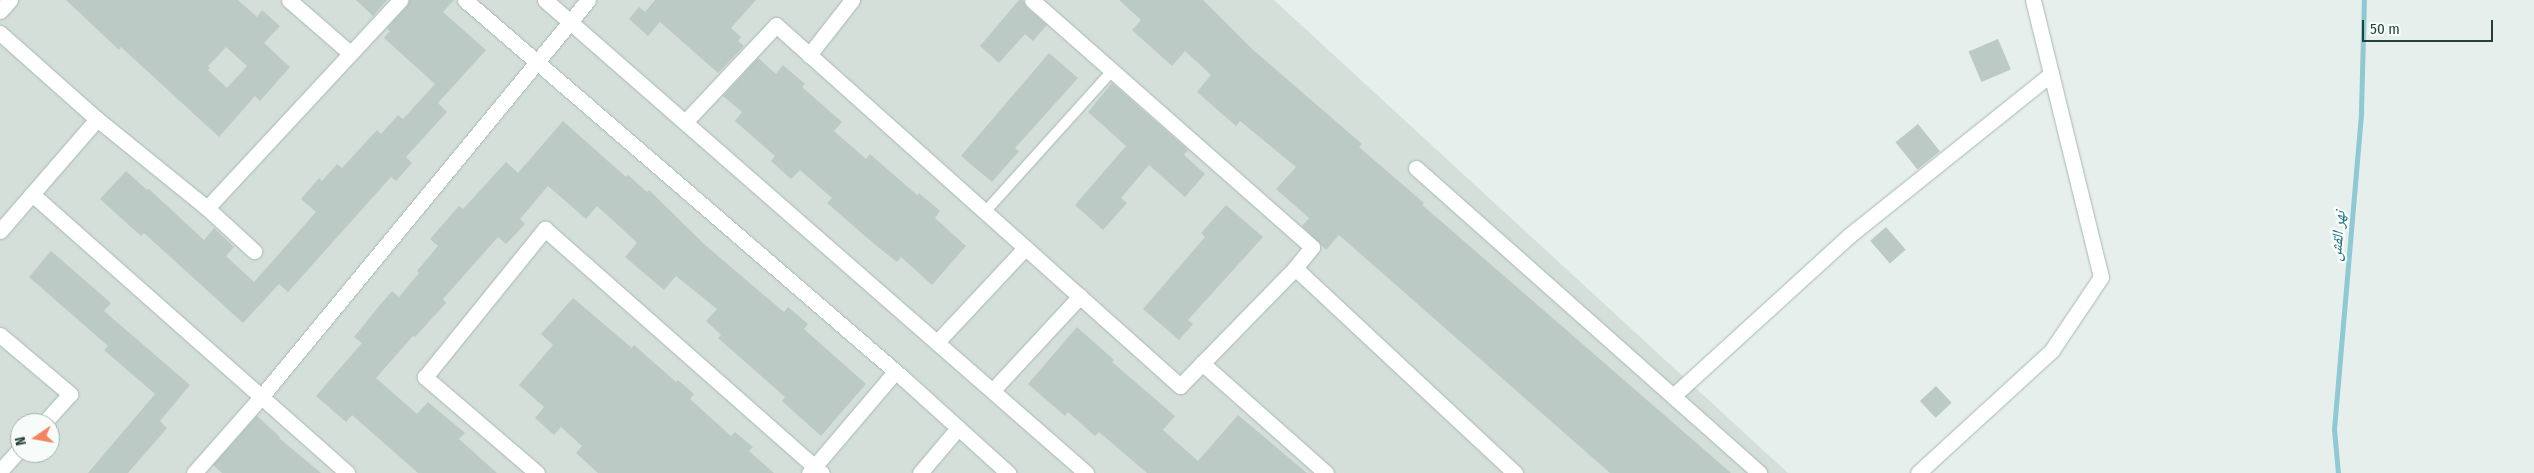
<!DOCTYPE html>
<meta charset="utf-8">
<style>
body{margin:0}
#map{position:relative;width:2534px;height:473px;overflow:hidden;background:#e6efeb;font-family:"Fira Sans Condensed","Noto Naskh Arabic",sans-serif}
div>[style]{position:absolute}
.built>*{inset:0;background:#d4dfda}
.stream>*{height:5px;margin:-2.5px;padding:0 2.5px;transform-origin:2.5px;border-radius:2.5px;background:#8ec9d4}
.building>*{inset:0;background:#bbcac4;transform-origin:0 0}
.roads{filter:drop-shadow(0 0 1px #a8b8b2) drop-shadow(0 0 1px #a8b8b2)}
.service>*{height:10px;margin:-5px;padding:0 5px;transform-origin:5px;border-radius:5px;background:#fff}
.minor>*{height:15px;margin:-7.5px;padding:0 7.5px;transform-origin:7.5px;border-radius:7.5px;background:#fff}
span{translate:-50% -50%;white-space:nowrap;text-align:center;line-height:1.15;-webkit-text-stroke:4.5px #f7fbf9;paint-order:stroke}
.water-label{font-size:16px;color:#1c6f80;font-style:italic}
.north{position:absolute;left:10px;top:413px;width:50px;height:50px;box-sizing:border-box;background:#f7fbf9;border:1px solid #a3b1ad;border-radius:50%;rotate:258deg;font-size:14px;font-weight:700;line-height:20px;text-align:center;color:#24423a}
.north::after{content:'';display:block;margin:auto;width:18px;height:22px;background:#f4845f;clip-path:polygon(50% 0,100% 100%,50% 72%,0 100%)}
.scale{position:absolute;left:2362px;top:20px;width:131px;height:22px;box-sizing:border-box;border:2px solid #24423a;border-top:0;padding-left:6px;font-size:15px;line-height:18px;white-space:nowrap;color:#24423a;-webkit-text-stroke:4px #f7fbf9;paint-order:stroke}
</style>
<div id="map">
<div class="built">
<i style="clip-path:polygon(evenodd,0 0,1274px 0,1788px 473px,0 473px,0 0,20px 423px,50px 423px,50px 453px,20px 453px,20px 423px)"></i>
</div>
<div class="stream">
<i style="left:2338px;top:473px;width:44px;rotate:-95.2deg"></i>
<i style="left:2334px;top:429px;width:319px;rotate:-85.1deg"></i>
<i style="left:2361px;top:111px;width:111px;rotate:-88.5deg"></i>
</div>
<div class="building">
<i style="clip-path:polygon(evenodd,66px 0,238px 0,257px 17px,262px 10px,280px 26px,264px 43px,290px 67px,260px 101px,255px 96px,219px 137px,121px 47px,119px 50px,66px 0,226px 47px,247px 66px,227px 88px,208px 70px,210px 68px,208px 66px,226px 47px)"></i>
<i style="clip-path:polygon(356px 0,387px 0,373px 16px)"></i>
<i style="clip-path:polygon(409px 0,454px 0,443px 12px,486px 50px,438px 103px,447px 112px,406px 157px,412px 163px,396px 181px,391px 177px,288px 292px,279px 284px,243px 323px,144px 233px,141px 236px,100px 199px,126px 171px,147px 190px,149px 189px,204px 240px,214px 228px,234px 247px,226px 256px,254px 282px,316px 212px,301px 199px,319px 178px,322px 181px,337px 164px,342px 168px,377px 130px,381px 134px,398px 115px,403px 119px,435px 84px,384px 38px,390px 31px,387px 28px,407px 6px)"></i>
<i style="clip-path:polygon(655px 0,756px 0,731px 28px,741px 37px,738px 41px,744px 46px,718px 73px,660px 22px,648px 36px,629px 19px,639px 7px,645px 12px)"></i>
<i style="clip-path:polygon(1019px 0,1023px 0,1026px 7px,1047px 25px,1033px 41px,1025px 34px,999px 63px,980px 46px)"></i>
<i style="clip-path:polygon(1119px 0,1203px 0,1252px 49px,1362px 144px,1359px 147px,1424px 203px,1422px 205px,1443px 223px,1731px 473px,1610px 473px,1339px 235px,1326px 250px,1302px 226px,1309px 218px,1276px 189px,1296px 167px,1240px 121px,1236px 126px,1197px 92px,1211px 75px,1185px 51px,1172px 66px,1132px 30px,1141px 20px)"></i>
<i style="left:1998px;top:39px;width:33px;height:32px;rotate:67deg"></i>
<i style="clip-path:polygon(1049px 53px,1078px 78px,1015px 148px,1019px 151px,992px 182px,961px 156px)"></i>
<i style="clip-path:polygon(758px 58px,776px 74px,783px 65px,805px 84px,802px 87px,842px 122px,834px 131px,866px 159px,870px 154px,917px 195px,919px 193px,940px 211px,935px 218px,966px 246px,932px 285px,901px 257px,897px 262px,873px 243px,827px 203px,832px 198px,800px 170px,791px 179px,771px 161px,775px 156px,735px 121px,742px 112px,723px 96px)"></i>
<i style="clip-path:polygon(1112px 83px,1188px 150px,1184px 155px,1205px 174px,1185px 197px,1149px 165px,1121px 198px,1127px 203px,1103px 230px,1075px 205px,1126px 146px,1088px 112px)"></i>
<i style="clip-path:polygon(563px 121px,626px 177px,628px 175px,647px 192px,649px 190px,704px 244px,759px 291px,784px 312px,788px 307px,808px 324px,804px 329px,866px 384px,821px 436px,782px 401px,785px 397px,718px 338px,721px 335px,706px 321px,717px 309px,676px 276px,664px 290px,625px 257px,637px 243px,618px 225px,597px 206px,586px 219px,548px 186px,520px 219px,525px 224px,506px 244px,498px 237px,443px 299px,446px 303px,415px 337px,413px 336px,376px 378px,417px 414px,428px 402px,465px 433px,459px 439px,497px 473px,418px 473px,352px 415px,346px 422px,316px 396px,362px 343px,354px 337px,379px 306px,392px 291px,399px 297px,419px 273px,417px 271px,438px 246px,430px 239px,459px 206px,463px 209px,506px 162px,518px 173px)"></i>
<i style="left:1918px;top:124px;width:35px;height:29px;rotate:51deg"></i>
<i style="clip-path:polygon(1226px 205px,1263px 237px,1188px 320px,1193px 324px,1179px 340px,1143px 309px,1205px 237px,1201px 233px)"></i>
<i style="left:1886px;top:227px;width:30px;height:21px;rotate:49deg"></i>
<i style="clip-path:polygon(51px 251px,111px 303px,104px 311px,190px 385px,160px 421px,167px 428px,128px 473px,88px 473px,155px 394px,104px 350px,108px 346px,29px 277px)"></i>
<i style="clip-path:polygon(573px 298px,632px 348px,634px 345px,676px 382px,678px 380px,694px 394px,690px 399px,731px 436px,735px 432px,753px 447px,749px 451px,774px 473px,598px 473px,576px 453px,582px 446px,561px 427px,554px 435px,535px 418px,544px 407px,519px 385px,553px 345px,541px 334px)"></i>
<i style="clip-path:polygon(1077px 327px,1114px 360px,1112px 362px,1175px 416px,1163px 430px,1198px 461px,1238px 415px,1307px 473px,1147px 473px,1099px 432px,1095px 436px,1068px 412px,1065px 416px,1028px 384px)"></i>
<i style="left:1936px;top:386px;width:23px;height:22px;rotate:47deg"></i>
<i style="clip-path:polygon(257px 416px,280px 437px,279px 438px,321px 473px,222px 473px,213px 465px)"></i>
</div>
<div class="roads">
<div class="service">
<i style="left:985px;top:212px;width:190px;rotate:-48deg"></i>
</div>
<div class="minor">
<i style="left:289px;top:0;width:81px;rotate:41deg"></i>
<i style="left:465px;top:0;width:579px;rotate:40.79deg"></i>
<i style="left:903px;top:378px;width:142px;rotate:42.1deg"></i>
<i style="left:545px;top:0;width:719px;rotate:41.16deg"></i>
<i style="left:0;top:11px;width:15px;rotate:-48deg"></i>
<i style="left:0;top:33px;width:130px;rotate:41.6deg"></i>
<i style="left:97px;top:119px;width:99px;rotate:130.9deg"></i>
<i style="left:809px;top:55px;width:70px;rotate:-52deg"></i>
<i style="left:97px;top:119px;width:141px;rotate:39deg"></i>
<i style="left:207px;top:208px;width:64px;rotate:42.5deg"></i>
<i style="left:685px;top:122px;width:133px;rotate:-46.8deg"></i>
<i style="left:776px;top:25px;width:542px;rotate:41.78deg"></i>
<i style="left:1180px;top:386px;width:165px;rotate:-45.7deg"></i>
<i style="left:1295px;top:268px;width:27px;rotate:-51deg"></i>
<i style="left:1312px;top:247px;width:373px;rotate:-138.6deg"></i>
<i style="left:1416px;top:168px;width:459px;rotate:41.6deg"></i>
<i style="left:207px;top:208px;width:284px;rotate:-47.1deg"></i>
<i style="left:0;top:231px;width:49px;rotate:-49.1deg"></i>
<i style="left:32px;top:194px;width:421px;rotate:41.5deg"></i>
<i style="left:1295px;top:268px;width:301px;rotate:43deg"></i>
<i style="left:0;top:335px;width:92px;rotate:40.1deg"></i>
<i style="left:70px;top:394px;width:39px;rotate:132deg"></i>
<i style="left:937px;top:342px;width:129px;rotate:-46.9deg"></i>
<i style="left:1202px;top:363px;width:166px;rotate:41.6deg"></i>
<i style="left:993px;top:390px;width:128px;rotate:-47.2deg"></i>
<i style="left:1673px;top:396px;width:239px;rotate:-42.3deg"></i>
<i style="left:1850px;top:235px;width:258px;rotate:-38.7deg"></i>
<i style="left:0;top:471px;width:30px;rotate:-48deg"></i>
<i style="left:194px;top:473px;width:101px;rotate:-48.6deg"></i>
<i style="left:261px;top:397px;width:514px;rotate:-50.52deg"></i>
<i style="left:537px;top:473px;width:148px;rotate:-139.4deg"></i>
<i style="left:425px;top:377px;width:191px;rotate:-51deg"></i>
<i style="left:545px;top:229px;width:369px;rotate:41.4deg"></i>
<i style="left:809px;top:473px;width:133px;rotate:-49.6deg"></i>
<i style="left:920px;top:473px;width:59px;rotate:-49.8deg"></i>
<i style="left:1918px;top:473px;width:182px;rotate:-42.5deg"></i>
<i style="left:2052px;top:350px;width:88px;rotate:-56.1deg"></i>
<i style="left:2101px;top:277px;width:285px;rotate:-103.8deg"></i>
</div>
</div>
<div class="water-label">
<span style="left:2338px;top:236px;rotate:-85deg">نهر القش</span>
</div>
<div class="north">N</div>
<div class="scale">50 m</div>
</div>
